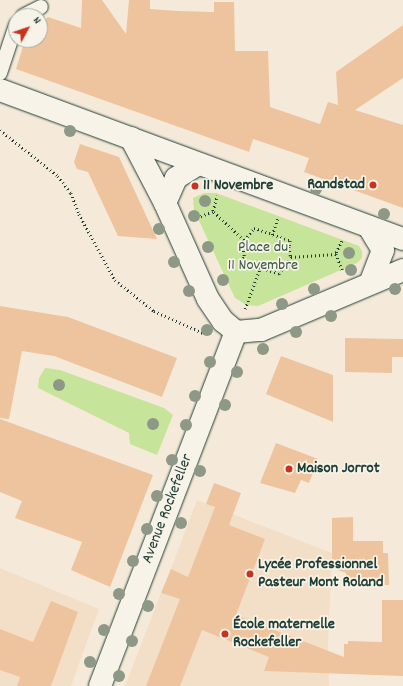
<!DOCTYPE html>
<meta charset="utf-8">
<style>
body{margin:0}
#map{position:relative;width:403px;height:686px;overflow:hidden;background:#f5ead9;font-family:Dekko,sans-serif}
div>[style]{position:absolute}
.built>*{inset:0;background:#f3dfc7}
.green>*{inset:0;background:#c7e49b}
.building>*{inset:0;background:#eec49e}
.path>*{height:2.5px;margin-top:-1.25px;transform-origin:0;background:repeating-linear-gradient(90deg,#1f3d34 0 1px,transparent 0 4px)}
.roads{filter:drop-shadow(0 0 1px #1f3d34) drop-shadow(0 0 1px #1f3d34)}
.lane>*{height:14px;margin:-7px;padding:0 7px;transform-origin:7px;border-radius:7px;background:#f7f3e8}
.street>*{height:22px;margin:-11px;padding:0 11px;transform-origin:11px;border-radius:11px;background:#f7f3e8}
.secondary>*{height:22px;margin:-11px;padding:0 11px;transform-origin:11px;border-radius:11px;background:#f7f3e8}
.trees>*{width:12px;height:12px;margin:-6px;border-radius:50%;background:#8d9986}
.dots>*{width:11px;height:11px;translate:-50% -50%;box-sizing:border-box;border:2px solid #f7f3e8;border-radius:50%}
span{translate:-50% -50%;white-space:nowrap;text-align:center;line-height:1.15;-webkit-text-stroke:3.5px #f7f3e8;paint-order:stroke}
.poi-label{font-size:16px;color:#1f3d34;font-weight:700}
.right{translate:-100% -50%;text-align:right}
.left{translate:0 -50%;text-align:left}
.park-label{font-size:16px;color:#385643}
.street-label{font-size:16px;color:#1f3d34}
.north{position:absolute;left:8px;top:8px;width:40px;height:40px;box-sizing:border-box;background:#f7f3e8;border:1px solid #a1aaa0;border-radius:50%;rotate:50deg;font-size:11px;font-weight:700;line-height:16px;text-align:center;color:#1f3d34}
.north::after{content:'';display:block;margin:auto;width:14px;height:18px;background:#c8321e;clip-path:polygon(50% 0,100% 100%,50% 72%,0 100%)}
</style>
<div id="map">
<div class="built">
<i style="clip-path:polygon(197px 500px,332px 553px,328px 644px,329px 686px,125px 686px,161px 593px,174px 597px,179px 585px,167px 579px)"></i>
<i style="clip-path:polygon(0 568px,99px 609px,71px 686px,0 686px)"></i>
</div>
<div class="green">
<i style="clip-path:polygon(204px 193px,216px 193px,359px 246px,362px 251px,362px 258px,357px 263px,258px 306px,246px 305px,235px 298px,194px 210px,193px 198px)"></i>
<i style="clip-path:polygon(45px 368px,60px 370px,164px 408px,173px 415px,157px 455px,130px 444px,129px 433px,38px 388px,39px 378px)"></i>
</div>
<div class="building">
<i style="clip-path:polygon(82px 0,102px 0,126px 34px,129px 0,150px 0,150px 9px,178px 11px,214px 12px,214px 2px,234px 2px,235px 51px,268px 51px,270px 107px,320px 124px,328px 102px,338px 105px,336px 72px,403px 25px,403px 78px,355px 110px,403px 125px,403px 208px,304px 172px,309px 158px,253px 139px,249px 152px,16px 69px,25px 40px,40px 40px,40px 24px,48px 17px,81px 28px)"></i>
<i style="clip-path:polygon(80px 144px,119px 157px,157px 239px,118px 236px,88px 172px,77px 169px,74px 162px)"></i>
<i style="clip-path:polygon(0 306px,68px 317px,177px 358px,162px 397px,54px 356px,22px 351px,9px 419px,0 418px)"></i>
<i style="clip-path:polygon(345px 338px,403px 339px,403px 357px,392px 357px,392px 373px,345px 372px)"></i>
<i style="clip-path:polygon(281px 356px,333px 375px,333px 422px,266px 394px)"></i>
<i style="clip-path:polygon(0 419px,153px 475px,110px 587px,71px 570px,82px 542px,15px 518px,22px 501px,0 492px)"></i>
<i style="clip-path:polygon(276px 443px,318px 459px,309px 483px,301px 480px,295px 493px,260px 483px)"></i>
<i style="clip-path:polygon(214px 483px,241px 493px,229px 525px,265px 539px,236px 615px,344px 657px,344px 644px,348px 644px,348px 641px,382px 642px,382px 600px,403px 600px,403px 676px,264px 671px,269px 657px,202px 630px,180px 686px,146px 686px,180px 599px,161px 593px,171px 569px,188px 577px,215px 507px,206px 504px)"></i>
<i style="clip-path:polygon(353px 517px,353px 541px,383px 541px,383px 553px,388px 553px,389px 585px,347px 585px,346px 573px,332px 568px,332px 518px)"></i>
<i style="clip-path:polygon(51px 601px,78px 612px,51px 686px,17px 686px,20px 677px,0 670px,0 629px,33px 642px)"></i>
</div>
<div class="path">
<i style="left:0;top:130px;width:74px;rotate:38.4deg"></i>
<i style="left:58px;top:176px;width:21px;rotate:53deg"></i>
<i style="left:71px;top:193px;width:22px;rotate:69deg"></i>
<i style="left:79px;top:214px;width:75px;rotate:61.4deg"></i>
<i style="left:115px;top:280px;width:50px;rotate:38.5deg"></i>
<i style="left:154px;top:311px;width:54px;rotate:24.2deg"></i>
<i style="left:214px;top:212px;width:41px;rotate:43deg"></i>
<i style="left:197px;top:218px;width:17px;rotate:-24deg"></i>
<i style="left:213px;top:211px;width:16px;rotate:-76deg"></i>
<i style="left:254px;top:228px;width:39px;rotate:19deg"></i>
<i style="left:291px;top:241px;width:6px;rotate:108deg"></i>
<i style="left:289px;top:247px;width:10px;rotate:79deg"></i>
<i style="left:291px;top:257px;width:21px;rotate:125deg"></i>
<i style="left:279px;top:274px;width:39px;rotate:-162deg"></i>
<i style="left:242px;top:262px;width:6px;rotate:-72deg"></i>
<i style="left:244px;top:256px;width:13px;rotate:-99deg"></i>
<i style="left:242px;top:243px;width:19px;rotate:-51deg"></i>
<i style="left:272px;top:235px;width:18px;rotate:-71deg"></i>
<i style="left:342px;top:241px;width:14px;rotate:115deg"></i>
<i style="left:336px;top:254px;width:18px;rotate:68deg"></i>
<i style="left:291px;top:257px;width:45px;rotate:-3.8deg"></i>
<i style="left:245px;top:309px;width:44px;rotate:-69.9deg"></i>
</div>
<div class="roads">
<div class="lane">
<i style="left:23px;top:16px;width:20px;rotate:-27deg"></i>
<i style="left:0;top:73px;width:51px;rotate:-71.6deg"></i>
</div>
<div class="street">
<i style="left:131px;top:138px;width:73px;rotate:62.4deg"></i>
<i style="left:165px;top:203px;width:105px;rotate:65.9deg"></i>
<i style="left:208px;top:299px;width:27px;rotate:56deg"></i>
<i style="left:223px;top:321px;width:17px;rotate:40deg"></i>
<i style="left:236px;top:332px;width:25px;rotate:-5deg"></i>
<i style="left:261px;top:330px;width:154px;rotate:-22.9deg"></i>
<i style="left:165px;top:203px;width:27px;rotate:-66deg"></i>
<i style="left:176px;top:178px;width:26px;rotate:-32deg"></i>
<i style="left:369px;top:227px;width:27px;rotate:59deg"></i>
<i style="left:383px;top:250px;width:34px;rotate:111deg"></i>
<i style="left:100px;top:686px;width:379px;rotate:-69deg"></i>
</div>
<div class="secondary">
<i style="left:0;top:90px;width:430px;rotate:20.3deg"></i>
</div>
</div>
<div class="trees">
<i style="left:70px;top:131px"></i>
<i style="left:316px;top:189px"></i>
<i style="left:205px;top:201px"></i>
<i style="left:384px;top:214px"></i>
<i style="left:194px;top:216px"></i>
<i style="left:159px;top:229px"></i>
<i style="left:208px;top:247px"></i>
<i style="left:349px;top:253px"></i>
<i style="left:174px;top:262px"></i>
<i style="left:351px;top:270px"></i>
<i style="left:223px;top:280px"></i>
<i style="left:314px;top:289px"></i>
<i style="left:395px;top:289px"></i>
<i style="left:189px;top:291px"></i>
<i style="left:282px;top:304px"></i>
<i style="left:331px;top:316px"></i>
<i style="left:207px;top:330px"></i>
<i style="left:296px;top:332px"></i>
<i style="left:263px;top:349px"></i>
<i style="left:210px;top:362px"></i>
<i style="left:237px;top:372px"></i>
<i style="left:59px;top:385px"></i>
<i style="left:195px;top:396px"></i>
<i style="left:225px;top:405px"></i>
<i style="left:153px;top:424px"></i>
<i style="left:186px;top:425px"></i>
<i style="left:172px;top:460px"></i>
<i style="left:200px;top:471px"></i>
<i style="left:157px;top:496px"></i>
<i style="left:181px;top:523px"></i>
<i style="left:147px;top:529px"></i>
<i style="left:133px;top:561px"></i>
<i style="left:119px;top:594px"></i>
<i style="left:148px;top:606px"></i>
<i style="left:104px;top:630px"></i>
<i style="left:132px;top:641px"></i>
<i style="left:90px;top:662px"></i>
<i style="left:119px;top:676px"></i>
</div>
<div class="dots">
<i style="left:373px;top:185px;background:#c8321e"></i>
<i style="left:195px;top:186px;background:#c8321e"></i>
<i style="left:289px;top:469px;background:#c8321e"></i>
<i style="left:250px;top:574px;background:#c8321e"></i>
<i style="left:225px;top:634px;background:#c8321e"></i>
</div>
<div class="poi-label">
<span class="right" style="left:365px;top:185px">Randstad</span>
<span class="left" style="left:203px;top:186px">11 Novembre</span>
<span class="left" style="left:297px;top:469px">Maison Jorrot</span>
<span class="left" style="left:258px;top:574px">Lycée Professionnel<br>Pasteur Mont Roland</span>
<span class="left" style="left:233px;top:634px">École maternelle<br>Rockefeller</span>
</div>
<div class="park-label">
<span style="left:263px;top:257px">Place du<br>11 Novembre</span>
</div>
<div class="street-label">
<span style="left:168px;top:509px;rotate:-69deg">Avenue Rockefeller</span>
</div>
<div class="north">N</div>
</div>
